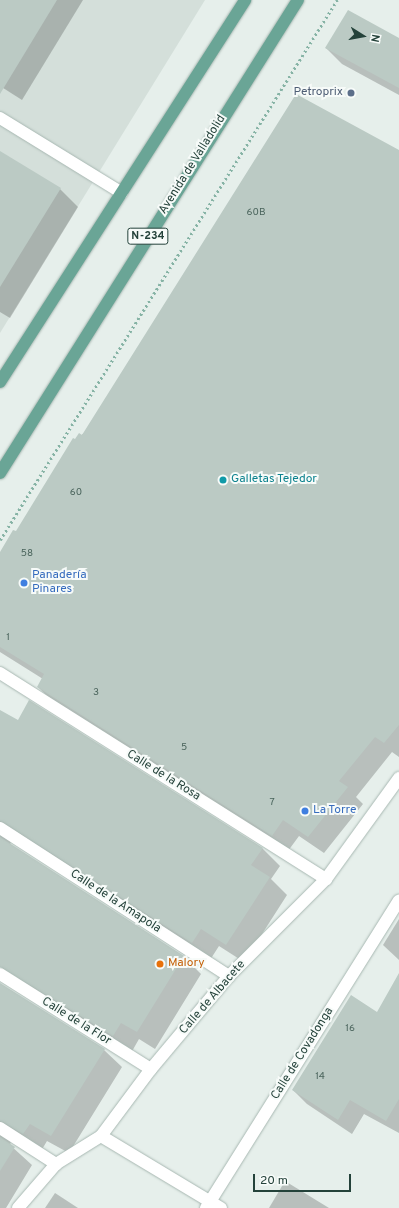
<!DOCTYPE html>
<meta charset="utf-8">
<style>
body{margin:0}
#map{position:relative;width:399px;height:1208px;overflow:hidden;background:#e6efeb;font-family:Overpass,sans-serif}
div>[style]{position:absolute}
.built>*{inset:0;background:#d4dfda}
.shadow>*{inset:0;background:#0003}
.building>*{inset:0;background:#bbcac4}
.path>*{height:2.5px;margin-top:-1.25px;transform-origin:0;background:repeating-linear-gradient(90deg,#86b3a5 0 2px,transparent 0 5px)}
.roads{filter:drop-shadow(0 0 1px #a8b8b2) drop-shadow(0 0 1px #a8b8b2)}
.service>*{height:12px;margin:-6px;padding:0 6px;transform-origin:6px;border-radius:6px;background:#fff}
.minor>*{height:12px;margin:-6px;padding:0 6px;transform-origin:6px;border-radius:6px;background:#fff}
.primary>*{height:12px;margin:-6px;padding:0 6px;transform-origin:6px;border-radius:6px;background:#6aa596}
.dots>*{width:11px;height:11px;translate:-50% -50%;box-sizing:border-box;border:2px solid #f7fbf9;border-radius:50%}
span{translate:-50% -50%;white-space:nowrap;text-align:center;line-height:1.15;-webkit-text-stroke:4px #f7fbf9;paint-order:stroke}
.number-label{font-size:10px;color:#4a645c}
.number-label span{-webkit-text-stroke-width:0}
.shield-label span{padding:1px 3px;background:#f7fbf9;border:1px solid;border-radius:3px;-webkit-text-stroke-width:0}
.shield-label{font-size:11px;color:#24423a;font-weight:700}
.service-label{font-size:12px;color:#4e5e75}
.right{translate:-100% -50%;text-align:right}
.street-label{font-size:12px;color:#24423a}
.culture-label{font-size:12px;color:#0d838f}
.left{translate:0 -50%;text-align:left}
.shop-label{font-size:12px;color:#366cbe}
.food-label{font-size:12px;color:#c56008}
.north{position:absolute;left:343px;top:16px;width:40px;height:40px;-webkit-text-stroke:3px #f7fbf9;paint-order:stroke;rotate:101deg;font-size:11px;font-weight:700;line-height:16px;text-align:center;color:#24423a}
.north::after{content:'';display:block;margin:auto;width:14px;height:18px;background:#24423a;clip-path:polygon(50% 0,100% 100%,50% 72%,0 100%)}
.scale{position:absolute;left:253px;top:1174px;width:98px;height:18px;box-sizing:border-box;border:2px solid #24423a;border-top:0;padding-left:5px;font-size:12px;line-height:14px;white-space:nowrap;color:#24423a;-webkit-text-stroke:3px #f7fbf9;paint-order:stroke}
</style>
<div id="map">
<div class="built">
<i style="clip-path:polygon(0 0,205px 0,0 333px)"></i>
</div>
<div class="shadow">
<i style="clip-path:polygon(0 0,83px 0,22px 100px,0 86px)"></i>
<i style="clip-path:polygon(399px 39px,399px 95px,342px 64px,326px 48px)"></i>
<i style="clip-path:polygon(399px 151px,399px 757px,392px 752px,356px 797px,363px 804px,324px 853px,299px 836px,288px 851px,54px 703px,38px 687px,43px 679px,0 652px,0 553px,16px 533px,76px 440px)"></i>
<i style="clip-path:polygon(0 152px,60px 189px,78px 207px,10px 318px,0 312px)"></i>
<i style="clip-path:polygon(30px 702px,263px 849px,280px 866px,271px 879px,287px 895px,244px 962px,219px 946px,210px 960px,11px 841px,10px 845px,184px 957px,201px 974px,155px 1049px,139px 1039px,131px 1053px,28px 988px,11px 971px,0 954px,0 711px,18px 722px)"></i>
<i style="clip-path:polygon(399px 919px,399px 960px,383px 945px)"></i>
<i style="clip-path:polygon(0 988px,104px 1050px,122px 1067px,69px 1153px,47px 1141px,41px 1151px,11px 1141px,10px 1145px,32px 1165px,6px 1208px,0 1208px)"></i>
<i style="clip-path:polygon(399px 1062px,399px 1133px,364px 1114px,352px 1134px,307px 1104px,293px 1090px)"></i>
<i style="clip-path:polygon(285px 1181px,329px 1208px,269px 1208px)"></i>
<i style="clip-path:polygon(55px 1193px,78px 1208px,45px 1208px)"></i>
</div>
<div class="building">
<i style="clip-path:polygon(0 0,57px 0,0 94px)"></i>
<i style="clip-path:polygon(348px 10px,399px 38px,399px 88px,325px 48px)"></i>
<i style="clip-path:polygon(296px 94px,399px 150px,399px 725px,384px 743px,375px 737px,339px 781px,348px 787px,308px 837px,283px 820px,272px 836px,37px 687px,44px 674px,0 647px,0 552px,13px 530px,16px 531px,73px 438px,75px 439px,79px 433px,82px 435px)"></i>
<i style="clip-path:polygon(0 151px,61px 188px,0 287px)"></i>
<i style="clip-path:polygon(29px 700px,263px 848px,251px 865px,270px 877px,226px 945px,201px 929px,192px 943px,0 821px,0 710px,18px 720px)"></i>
<i style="clip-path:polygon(0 837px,184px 956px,137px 1032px,121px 1023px,113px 1036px,0 967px)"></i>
<i style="clip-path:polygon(399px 973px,399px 1099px,386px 1121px,350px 1100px,338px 1120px,292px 1090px,351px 995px,377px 1012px)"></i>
<i style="clip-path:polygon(0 983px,105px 1049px,51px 1136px,30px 1124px,23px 1134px,0 1121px)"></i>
<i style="clip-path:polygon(0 1137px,15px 1147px,0 1171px)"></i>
</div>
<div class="path">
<i style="left:0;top:540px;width:637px;rotate:-58.03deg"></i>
</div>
<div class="roads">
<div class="service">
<i style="left:0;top:118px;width:143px;rotate:31.6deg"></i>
</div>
<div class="minor">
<i style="left:0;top:673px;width:386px;rotate:32.3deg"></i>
<i style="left:0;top:828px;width:273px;rotate:32.9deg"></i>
<i style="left:0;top:974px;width:178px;rotate:32.2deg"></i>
<i style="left:0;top:1128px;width:67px;rotate:32.7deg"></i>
<i style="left:101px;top:1136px;width:140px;rotate:31deg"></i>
<i style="left:18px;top:1208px;width:58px;rotate:-49.2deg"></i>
<i style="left:56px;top:1164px;width:53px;rotate:-31.9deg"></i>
<i style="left:101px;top:1136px;width:84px;rotate:-53.3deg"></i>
<i style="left:151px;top:1069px;width:121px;rotate:-50deg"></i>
<i style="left:229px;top:976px;width:137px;rotate:-45deg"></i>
<i style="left:326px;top:879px;width:125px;rotate:-54.1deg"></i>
<i style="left:206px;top:1208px;width:363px;rotate:-57.9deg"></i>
</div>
<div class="primary">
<i style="left:0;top:382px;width:454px;rotate:-57.3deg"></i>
<i style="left:0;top:473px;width:559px;rotate:-57.79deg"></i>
</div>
</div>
<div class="dots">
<i style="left:351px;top:93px;background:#5c6f8a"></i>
<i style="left:223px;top:480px;background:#0f9aa8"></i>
<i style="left:24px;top:583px;background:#3f7fe0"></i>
<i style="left:305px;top:811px;background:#3f7fe0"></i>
<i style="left:160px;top:964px;background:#e8710a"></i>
</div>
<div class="number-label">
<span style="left:256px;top:213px">60B</span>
<span style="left:76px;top:493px">60</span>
<span style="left:27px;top:554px">58</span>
<span style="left:8px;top:638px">1</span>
<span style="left:96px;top:693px">3</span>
<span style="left:184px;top:748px">5</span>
<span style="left:272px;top:803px">7</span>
<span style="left:350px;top:1029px">16</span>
<span style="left:320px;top:1077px">14</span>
</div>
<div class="shield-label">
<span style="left:148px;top:236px">N-234</span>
</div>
<div class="service-label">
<span class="right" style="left:343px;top:93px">Petroprix</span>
</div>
<div class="street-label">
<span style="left:193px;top:165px;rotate:-58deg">Avenida de Valladolid</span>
<span style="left:163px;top:776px;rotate:32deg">Calle de la Rosa</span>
<span style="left:115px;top:902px;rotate:33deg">Calle de la Amapola</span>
<span style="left:213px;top:998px;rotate:-49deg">Calle de Albacete</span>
<span style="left:76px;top:1022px;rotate:32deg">Calle de la Flor</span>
<span style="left:303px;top:1054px;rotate:-58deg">Calle de Covadonga</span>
</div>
<div class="culture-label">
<span class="left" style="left:231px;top:480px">Galletas Tejedor</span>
</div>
<div class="shop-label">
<span class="left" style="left:32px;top:583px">Panadería<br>Pinares</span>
<span class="left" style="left:313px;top:811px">La Torre</span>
</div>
<div class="food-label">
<span class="left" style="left:168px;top:964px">Malory</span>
</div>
<div class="north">N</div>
<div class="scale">20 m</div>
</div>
